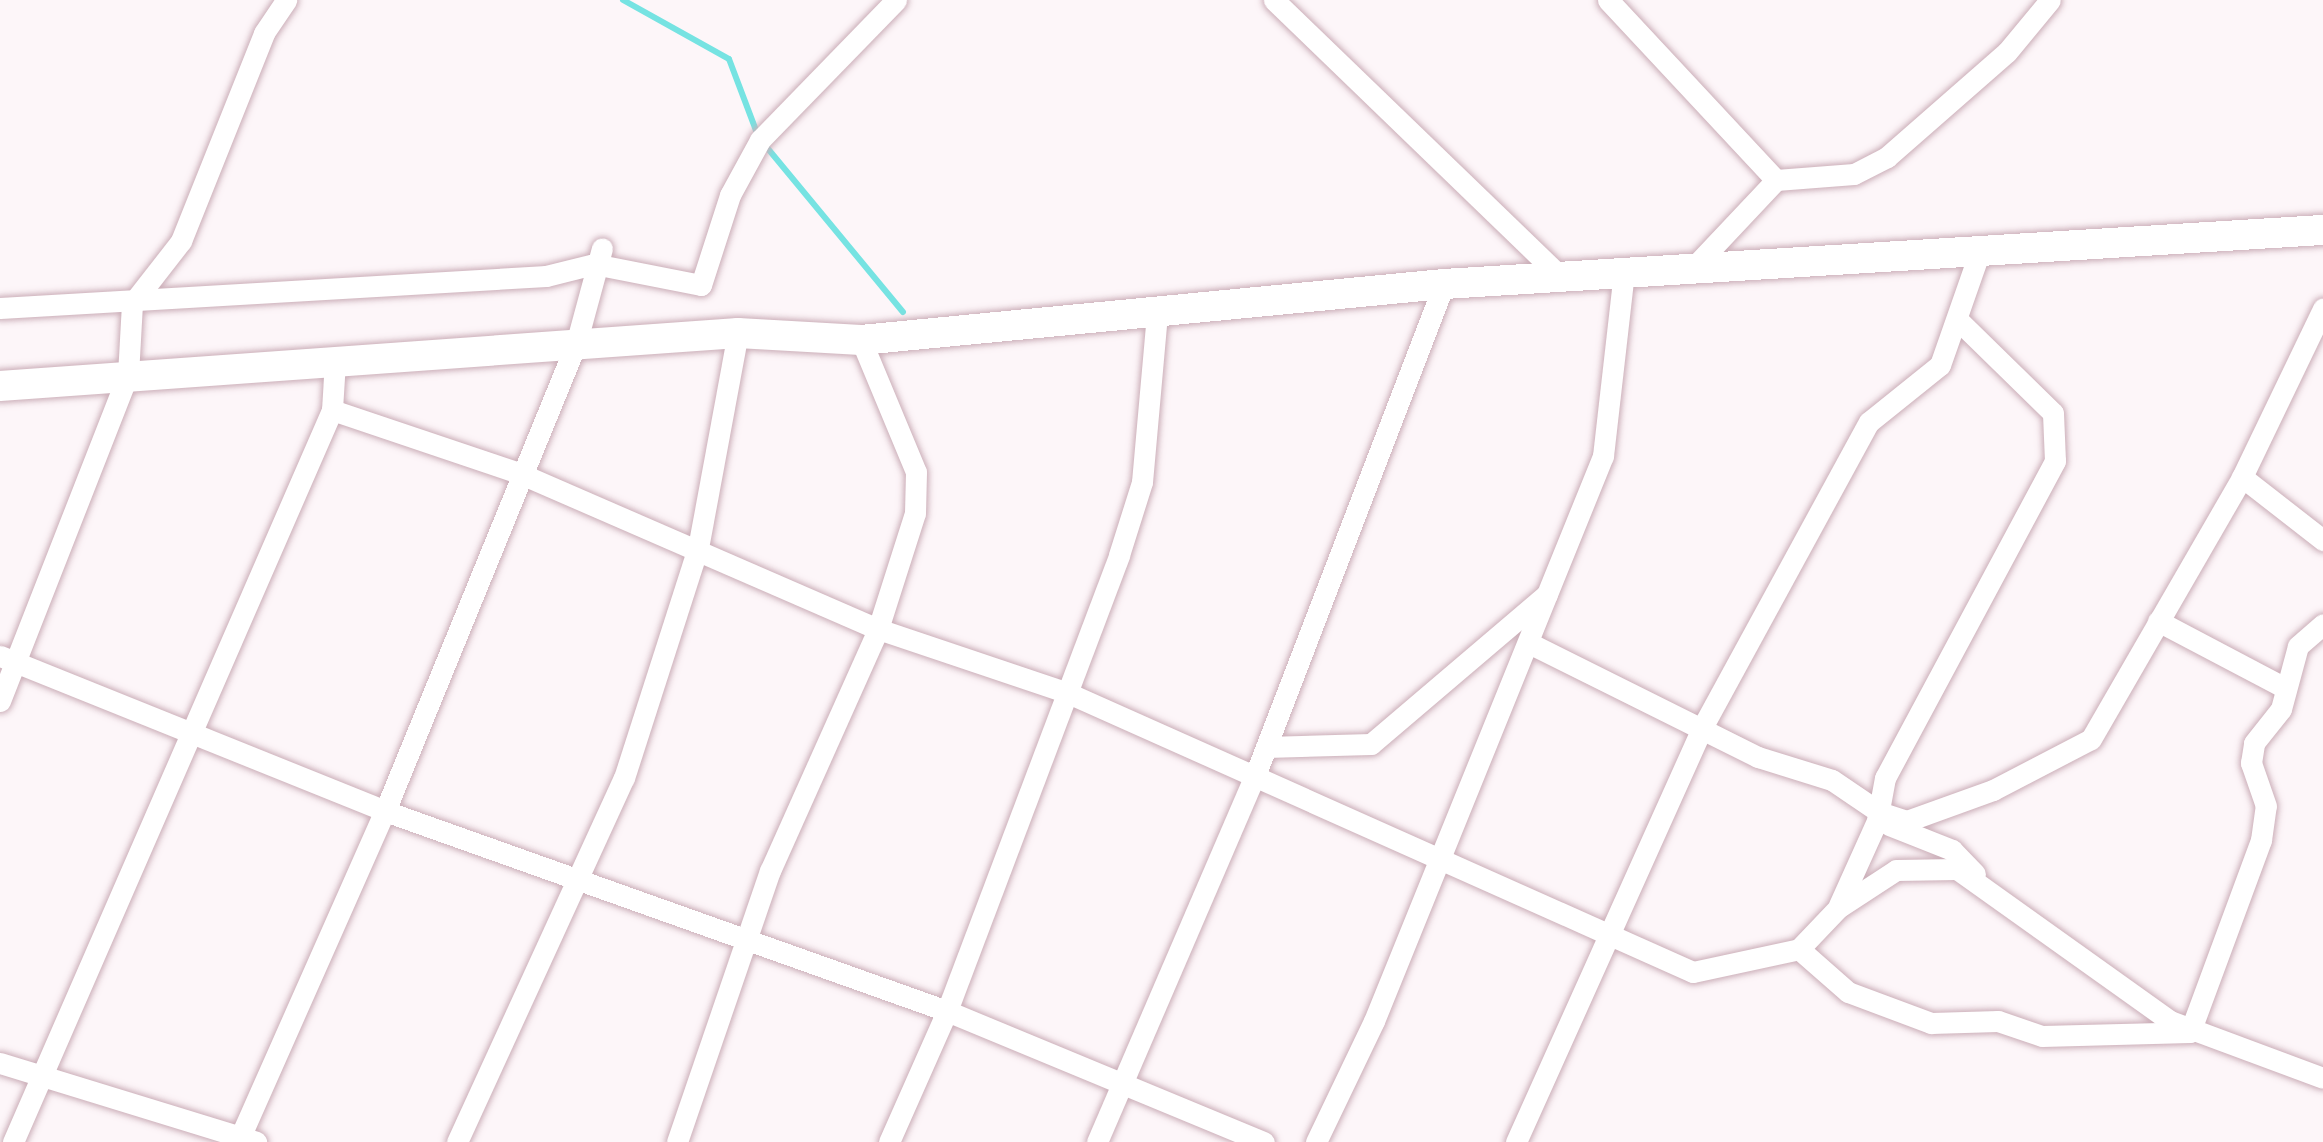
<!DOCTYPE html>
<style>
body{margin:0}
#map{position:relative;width:2323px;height:1142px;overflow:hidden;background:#fdf6f9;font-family:"Alegreya Sans",sans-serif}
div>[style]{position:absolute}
.stream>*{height:6px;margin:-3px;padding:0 3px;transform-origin:3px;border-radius:3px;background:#76e3e2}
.roads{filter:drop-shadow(0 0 3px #cbaeb8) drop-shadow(0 0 3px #cbaeb8)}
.minor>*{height:21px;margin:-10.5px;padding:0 10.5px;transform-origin:10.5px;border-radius:10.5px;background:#fff}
.secondary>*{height:30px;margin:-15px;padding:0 15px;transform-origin:15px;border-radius:15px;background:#fff}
span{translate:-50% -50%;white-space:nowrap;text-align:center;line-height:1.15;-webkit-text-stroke:10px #fff;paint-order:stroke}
</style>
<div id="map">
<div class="stream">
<i style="left:623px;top:0;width:121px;rotate:29.1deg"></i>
<i style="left:729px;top:59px;width:79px;rotate:69.3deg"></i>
<i style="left:764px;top:144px;width:218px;rotate:50.4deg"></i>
</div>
<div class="roads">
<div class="minor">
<i style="left:1274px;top:0;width:396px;rotate:44deg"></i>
<i style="left:1608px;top:0;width:246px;rotate:47deg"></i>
<i style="left:1695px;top:266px;width:118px;rotate:-46.7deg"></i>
<i style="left:1776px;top:180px;width:78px;rotate:-4.4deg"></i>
<i style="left:1854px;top:174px;width:37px;rotate:-27deg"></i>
<i style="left:1887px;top:157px;width:159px;rotate:-41.2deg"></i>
<i style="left:2007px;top:52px;width:67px;rotate:-50.4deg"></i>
<i style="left:0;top:308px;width:547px;rotate:-3.35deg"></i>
<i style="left:546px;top:276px;width:49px;rotate:-14deg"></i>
<i style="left:594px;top:264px;width:109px;rotate:11.1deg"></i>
<i style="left:701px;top:285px;width:95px;rotate:-72.1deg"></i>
<i style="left:730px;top:195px;width:63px;rotate:-61.4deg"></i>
<i style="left:760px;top:140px;width:195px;rotate:-45.8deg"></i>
<i style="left:332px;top:410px;width:197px;rotate:18.6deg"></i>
<i style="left:519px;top:473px;width:391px;rotate:23.5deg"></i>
<i style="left:878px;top:629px;width:200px;rotate:18.6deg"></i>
<i style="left:1068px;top:693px;width:684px;rotate:24.06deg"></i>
<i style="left:1693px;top:972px;width:108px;rotate:-12.2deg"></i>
<i style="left:1799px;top:949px;width:57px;rotate:-46.4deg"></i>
<i style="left:1838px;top:908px;width:69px;rotate:-33.2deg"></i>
<i style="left:1896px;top:870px;width:61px;rotate:-0.9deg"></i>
<i style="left:1957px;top:869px;width:262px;rotate:35.5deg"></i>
<i style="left:2170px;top:1021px;width:163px;rotate:20.4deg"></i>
<i style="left:2242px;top:477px;width:103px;rotate:37.9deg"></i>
<i style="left:2158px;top:621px;width:144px;rotate:27.8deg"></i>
<i style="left:1529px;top:643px;width:256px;rotate:26.5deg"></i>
<i style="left:1758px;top:757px;width:77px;rotate:17.3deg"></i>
<i style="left:1832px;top:780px;width:57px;rotate:34.2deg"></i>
<i style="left:1879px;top:812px;width:29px;rotate:18deg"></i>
<i style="left:1907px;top:821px;width:91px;rotate:-19.8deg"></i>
<i style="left:1993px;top:790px;width:110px;rotate:-27.5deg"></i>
<i style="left:2091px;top:739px;width:302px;rotate:-60deg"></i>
<i style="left:2242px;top:477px;width:187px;rotate:-64.3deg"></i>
<i style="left:0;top:656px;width:415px;rotate:21.9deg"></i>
<i style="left:385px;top:811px;width:597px;rotate:19.59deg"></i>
<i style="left:947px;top:1011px;width:343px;rotate:22.5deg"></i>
<i style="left:0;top:701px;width:350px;rotate:-68.6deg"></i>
<i style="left:128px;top:375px;width:71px;rotate:-86.8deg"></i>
<i style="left:132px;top:304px;width:80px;rotate:-52.1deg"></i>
<i style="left:181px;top:241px;width:224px;rotate:-68.2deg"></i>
<i style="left:264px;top:33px;width:40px;rotate:-56deg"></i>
<i style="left:1266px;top:747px;width:105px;rotate:-1.6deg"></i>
<i style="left:1371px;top:744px;width:231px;rotate:-40.4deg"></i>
<i style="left:1889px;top:825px;width:68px;rotate:21.6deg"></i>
<i style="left:1952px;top:850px;width:33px;rotate:46deg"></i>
<i style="left:1839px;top:905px;width:92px;rotate:-65.7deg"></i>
<i style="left:1877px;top:821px;width:44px;rotate:-79.5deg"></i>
<i style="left:1885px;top:778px;width:360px;rotate:-61.8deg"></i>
<i style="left:2055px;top:461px;width:48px;rotate:-92.4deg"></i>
<i style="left:2053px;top:413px;width:132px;rotate:-135.6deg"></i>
<i style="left:1799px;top:949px;width:65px;rotate:41.3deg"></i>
<i style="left:1848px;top:992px;width:89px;rotate:20.5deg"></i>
<i style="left:1931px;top:1023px;width:67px;rotate:-1.7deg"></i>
<i style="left:1998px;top:1021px;width:46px;rotate:18.8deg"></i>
<i style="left:2042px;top:1036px;width:148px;rotate:-1.5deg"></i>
<i style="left:2190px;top:1032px;width:205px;rotate:-69.7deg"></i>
<i style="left:2261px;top:840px;width:34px;rotate:-82deg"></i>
<i style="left:2266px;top:806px;width:46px;rotate:-109.2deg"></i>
<i style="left:2251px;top:763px;width:20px;rotate:-81deg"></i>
<i style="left:2254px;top:743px;width:43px;rotate:-51.5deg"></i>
<i style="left:2281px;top:709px;width:65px;rotate:-74.9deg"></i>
<i style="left:2298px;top:646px;width:33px;rotate:-41deg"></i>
<i style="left:0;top:1063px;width:268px;rotate:17.1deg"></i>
<i style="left:13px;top:1142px;width:798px;rotate:-66.45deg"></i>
<i style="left:332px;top:410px;width:49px;rotate:-86.5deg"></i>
<i style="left:238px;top:1142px;width:362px;rotate:-66.1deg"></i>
<i style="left:385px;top:811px;width:505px;rotate:-67.76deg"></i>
<i style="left:576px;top:344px;width:99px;rotate:-74.8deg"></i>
<i style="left:457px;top:1142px;width:400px;rotate:-65.4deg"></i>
<i style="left:624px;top:778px;width:242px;rotate:-72.2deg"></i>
<i style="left:698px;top:548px;width:219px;rotate:-79.5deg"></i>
<i style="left:677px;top:1142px;width:287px;rotate:-71.1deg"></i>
<i style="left:770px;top:871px;width:265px;rotate:-65.9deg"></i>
<i style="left:878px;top:629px;width:122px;rotate:-72.3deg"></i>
<i style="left:915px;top:513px;width:41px;rotate:-88.6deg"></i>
<i style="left:916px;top:472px;width:143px;rotate:-112.6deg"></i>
<i style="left:889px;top:1142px;width:143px;rotate:-66.1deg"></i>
<i style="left:947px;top:1011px;width:487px;rotate:-69.3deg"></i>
<i style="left:1119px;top:555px;width:77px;rotate:-72.5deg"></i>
<i style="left:1142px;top:482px;width:169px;rotate:-84.9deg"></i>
<i style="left:1097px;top:1142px;width:402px;rotate:-66.7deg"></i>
<i style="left:1256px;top:773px;width:524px;rotate:-68.97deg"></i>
<i style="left:1316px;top:1142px;width:134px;rotate:-64.4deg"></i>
<i style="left:1374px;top:1021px;width:610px;rotate:-67.94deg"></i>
<i style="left:1603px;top:456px;width:186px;rotate:-83.5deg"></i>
<i style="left:1516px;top:1142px;width:456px;rotate:-65.8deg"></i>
<i style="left:1703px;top:726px;width:346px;rotate:-61.4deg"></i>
<i style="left:1869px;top:422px;width:91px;rotate:-38.8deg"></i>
<i style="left:1940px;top:365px;width:124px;rotate:-70.7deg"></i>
</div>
<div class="secondary">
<i style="left:0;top:386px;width:740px;rotate:-4.11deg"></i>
<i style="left:738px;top:333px;width:123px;rotate:3.3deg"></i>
<i style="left:861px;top:340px;width:586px;rotate:-5.49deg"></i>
<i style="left:1444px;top:284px;width:881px;rotate:-3.52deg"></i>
</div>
</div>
</div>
